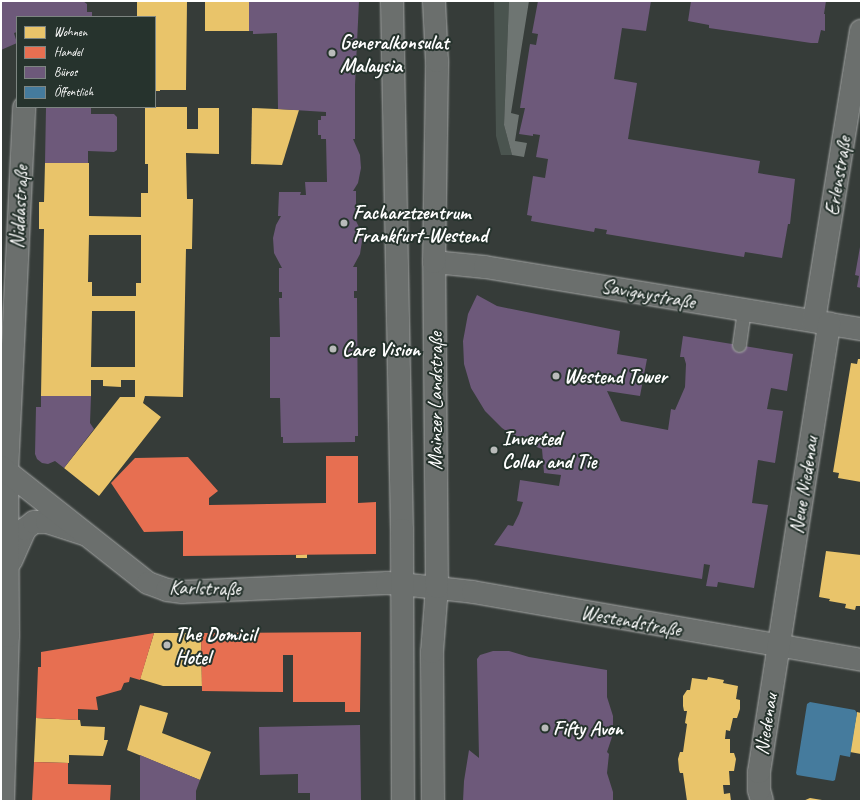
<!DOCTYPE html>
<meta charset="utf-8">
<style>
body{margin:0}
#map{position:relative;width:862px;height:802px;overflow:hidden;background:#363c39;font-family:Caveat,sans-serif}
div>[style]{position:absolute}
.green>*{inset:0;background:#4a544f}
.water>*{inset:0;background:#6e7572}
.homes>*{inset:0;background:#e9c46a;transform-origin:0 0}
.shops>*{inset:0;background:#e76f51}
.offices>*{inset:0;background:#6d597a}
.public>*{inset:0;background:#457b9d}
.roads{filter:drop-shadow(0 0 1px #a5a7a6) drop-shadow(0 0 1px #a5a7a6)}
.lane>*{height:13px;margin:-6.5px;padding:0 6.5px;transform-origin:6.5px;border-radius:6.5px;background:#6b6f6d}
.street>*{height:22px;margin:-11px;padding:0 11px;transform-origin:11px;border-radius:11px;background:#6b6f6d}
.secondary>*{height:22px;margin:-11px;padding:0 11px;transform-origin:11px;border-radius:11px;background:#6b6f6d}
.primary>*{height:22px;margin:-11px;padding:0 11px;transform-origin:11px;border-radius:11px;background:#6b6f6d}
.dots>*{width:11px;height:11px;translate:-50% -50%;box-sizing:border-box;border:2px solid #26332d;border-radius:50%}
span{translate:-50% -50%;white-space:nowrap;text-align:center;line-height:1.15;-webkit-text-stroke:4px #26332d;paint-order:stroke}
.poi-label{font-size:20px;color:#fff;font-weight:700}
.left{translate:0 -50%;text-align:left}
.street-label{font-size:20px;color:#fff}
.frame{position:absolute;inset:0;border:2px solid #fff;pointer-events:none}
.legend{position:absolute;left:16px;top:16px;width:140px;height:92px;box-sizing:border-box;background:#26332d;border:1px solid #7d8581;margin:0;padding:5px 7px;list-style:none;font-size:12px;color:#fff}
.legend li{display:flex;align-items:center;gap:8px;height:20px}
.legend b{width:20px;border:1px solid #7d8581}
</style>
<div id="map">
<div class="green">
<i style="clip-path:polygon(494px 1px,509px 1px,504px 125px,512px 155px,501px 155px,496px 136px)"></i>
</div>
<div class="water">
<i style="clip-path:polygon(509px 1px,529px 1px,511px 113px,519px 115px,515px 141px,527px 143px,524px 157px,512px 155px,504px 125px)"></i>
</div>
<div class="homes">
<i style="clip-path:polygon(137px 1px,187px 1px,186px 90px,160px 90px,160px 91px,155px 91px,155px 17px,137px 17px)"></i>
<i style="left:205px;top:1px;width:44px;height:30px"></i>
<i style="clip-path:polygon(evenodd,145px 107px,187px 107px,187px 129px,198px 129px,198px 108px,219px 108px,219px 154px,186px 153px,187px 199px,193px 199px,192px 249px,186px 249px,183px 397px,145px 396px,143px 403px,161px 417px,99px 496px,64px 468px,120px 397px,135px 397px,135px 380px,121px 380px,121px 387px,103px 386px,103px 380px,91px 380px,91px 396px,41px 396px,44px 229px,39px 229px,39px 202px,44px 202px,45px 163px,89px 163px,89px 216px,141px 217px,141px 193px,148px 193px,148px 164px,145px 164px,145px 107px,89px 235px,141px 235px,141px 283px,136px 283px,136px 296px,92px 296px,92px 282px,88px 282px,89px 235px,145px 107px,92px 311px,135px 311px,135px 367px,91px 367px,92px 311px)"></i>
<i style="clip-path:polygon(252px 108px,299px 110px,282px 165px,251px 164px)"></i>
<i style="clip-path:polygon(858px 359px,861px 359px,861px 482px,838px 478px,839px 473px,833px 472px,851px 363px,857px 364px)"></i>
<i style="clip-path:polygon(826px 551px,861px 555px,861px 606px,856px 606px,855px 610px,845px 608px,846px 604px,829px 601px,830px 599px,819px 597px)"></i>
<i style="clip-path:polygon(307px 554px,307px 558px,296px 558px,296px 555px)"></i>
<i style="clip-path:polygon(154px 633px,201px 633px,202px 686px,163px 686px,140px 679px)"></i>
<i style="clip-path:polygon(708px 677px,724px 680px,723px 683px,738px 686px,736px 699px,740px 700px,740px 709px,737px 718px,733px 718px,730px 731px,726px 730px,725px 739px,730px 739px,730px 753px,734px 753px,736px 759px,734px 771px,729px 771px,730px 785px,723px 785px,724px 794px,730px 793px,731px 801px,687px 801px,683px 773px,680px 773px,679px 770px,678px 759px,680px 752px,683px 752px,687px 724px,685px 723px,687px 711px,684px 711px,683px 706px,683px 696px,687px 690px,690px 690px,692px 678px,707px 680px)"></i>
<i style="clip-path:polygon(140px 705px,168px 713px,162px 733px,211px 752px,200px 780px,127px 750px)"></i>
<i style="clip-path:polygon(857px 712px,861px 713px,861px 754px,850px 752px)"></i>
<i style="clip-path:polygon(36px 718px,80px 720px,81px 726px,105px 727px,104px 740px,108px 740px,103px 756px,69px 755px,69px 763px,34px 762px)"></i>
<i style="clip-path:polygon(810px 798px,822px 800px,822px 801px,803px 801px)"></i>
</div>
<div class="shops">
<i style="clip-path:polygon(326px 456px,358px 456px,358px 503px,376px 502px,376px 554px,183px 556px,183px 531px,144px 532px,111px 483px,135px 458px,188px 457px,218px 491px,209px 498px,209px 505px,326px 503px)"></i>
<i style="clip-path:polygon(361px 632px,360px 712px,345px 712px,345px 702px,293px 702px,293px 655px,283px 655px,283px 692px,202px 691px,201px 633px)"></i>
<i style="clip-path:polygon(154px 633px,140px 680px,130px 677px,129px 682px,124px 683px,121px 690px,96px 697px,98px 710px,78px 709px,78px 720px,36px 718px,38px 667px,41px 667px,41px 652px)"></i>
<i style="clip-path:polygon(34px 762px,68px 763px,68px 784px,111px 785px,110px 801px,32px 801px)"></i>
</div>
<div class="offices">
<i style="clip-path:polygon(1px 1px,83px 1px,87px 4px,87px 12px,92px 12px,92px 17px,17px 17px,17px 32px,14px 33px,17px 43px,1px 50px)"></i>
<i style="clip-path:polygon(249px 1px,359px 1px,355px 85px,355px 139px,353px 139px,360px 155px,361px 168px,358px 183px,353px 191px,356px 191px,356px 215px,353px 215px,359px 227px,362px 241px,360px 254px,353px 267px,357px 267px,357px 291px,354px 291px,354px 298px,357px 298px,358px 436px,355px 436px,355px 442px,283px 443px,283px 437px,281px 437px,280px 398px,270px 398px,270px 337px,280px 337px,279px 298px,282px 298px,282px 292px,279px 292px,279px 268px,282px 268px,274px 253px,273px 238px,276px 225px,281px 216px,278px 216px,279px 192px,301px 192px,300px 195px,306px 195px,305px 182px,327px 182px,326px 139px,321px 139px,321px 135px,318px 135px,318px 120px,321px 120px,321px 116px,326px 116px,326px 112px,278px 109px,277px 33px,253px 34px,253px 31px,249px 31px)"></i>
<i style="clip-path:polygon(538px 1px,651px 1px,646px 31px,622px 28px,614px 79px,637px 83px,628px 139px,760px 161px,758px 173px,795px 179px,790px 224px,788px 224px,782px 258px,745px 252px,744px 257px,606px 234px,607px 230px,595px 228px,594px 232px,531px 221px,532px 216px,527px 215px,533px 176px,545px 178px,548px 159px,536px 157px,540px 135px,533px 134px,533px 136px,519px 134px,525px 108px,520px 108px,530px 44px,536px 45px,538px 34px,532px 33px)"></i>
<i style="clip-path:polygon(691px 1px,826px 1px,824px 14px,825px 14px,825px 31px,821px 30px,818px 43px,811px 43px,709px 28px,709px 25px,688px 21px)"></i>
<i style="clip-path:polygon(46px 107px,91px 107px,91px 114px,114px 114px,117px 117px,117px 150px,114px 152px,88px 151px,88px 163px,45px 163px)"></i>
<i style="clip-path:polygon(860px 247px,861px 247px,861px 288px,857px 287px,859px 276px,855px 275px)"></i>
<i style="clip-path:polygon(477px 295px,497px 306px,620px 331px,617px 354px,647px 359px,640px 396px,607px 391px,621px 421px,668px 430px,671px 409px,675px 410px,685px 387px,686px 364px,684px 357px,680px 357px,683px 336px,793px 354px,787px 391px,771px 388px,767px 409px,783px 411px,775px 463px,758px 460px,752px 503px,768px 505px,754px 588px,718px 582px,717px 587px,706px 586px,710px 565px,704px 564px,702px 579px,494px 545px,508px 525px,513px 526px,519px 514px,523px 502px,517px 501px,520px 480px,559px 486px,561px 475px,544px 473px,542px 449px,521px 441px,502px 428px,485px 411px,471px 388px,464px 364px,463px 341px,468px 314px)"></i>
<i style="clip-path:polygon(41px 396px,91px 396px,90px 423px,94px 429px,64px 468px,55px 461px,48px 464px,42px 463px,37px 459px,35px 454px,36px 407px,41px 407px)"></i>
<i style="clip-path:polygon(493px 651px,509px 651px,529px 657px,607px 670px,607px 697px,613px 716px,613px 734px,607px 752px,609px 754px,607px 773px,613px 792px,613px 801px,463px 801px,464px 781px,469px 750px,479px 758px,477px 659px,480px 655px)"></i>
<i style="clip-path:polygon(360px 725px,361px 801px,310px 801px,310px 793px,298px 793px,298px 774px,260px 775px,259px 727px)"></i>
<i style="clip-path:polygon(140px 755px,200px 780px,196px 791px,196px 801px,140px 801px)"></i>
</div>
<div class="public">
<i style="clip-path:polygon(810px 702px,855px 710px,857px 713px,850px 757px,840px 755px,835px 780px,833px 781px,797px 775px,796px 773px,807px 704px)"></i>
</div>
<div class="roads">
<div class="lane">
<i style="left:739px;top:345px;width:34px;rotate:-82deg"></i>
</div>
<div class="street">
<i style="left:434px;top:262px;width:51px;rotate:5.6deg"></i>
<i style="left:485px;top:267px;width:381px;rotate:9.4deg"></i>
<i style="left:814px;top:321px;width:294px;rotate:-80.8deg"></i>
<i style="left:11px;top:561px;width:35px;rotate:-66deg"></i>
<i style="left:25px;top:529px;width:11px;rotate:-38deg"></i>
<i style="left:34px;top:522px;width:13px"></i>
<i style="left:47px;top:522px;width:39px;rotate:18deg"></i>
<i style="left:401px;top:584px;width:72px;rotate:6.3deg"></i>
<i style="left:473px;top:592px;width:394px;rotate:9.9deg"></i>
<i style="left:3px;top:801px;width:165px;rotate:-88.3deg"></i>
<i style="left:8px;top:636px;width:164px;rotate:-90.3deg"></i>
<i style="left:7px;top:472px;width:365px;rotate:-87.3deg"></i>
<i style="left:762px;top:801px;width:11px;rotate:-105deg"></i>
<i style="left:759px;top:790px;width:18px;rotate:-90deg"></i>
<i style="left:759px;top:772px;width:454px;rotate:-81.1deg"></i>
</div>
<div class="secondary">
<i style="left:1px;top:467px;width:187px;rotate:38.3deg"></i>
<i style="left:148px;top:583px;width:20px;rotate:20deg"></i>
<i style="left:167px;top:590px;width:15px;rotate:8deg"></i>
<i style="left:182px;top:592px;width:205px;rotate:-2.5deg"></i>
<i style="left:387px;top:583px;width:14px;rotate:4deg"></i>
</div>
<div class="primary">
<i style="left:392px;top:1px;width:529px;rotate:88.92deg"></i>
<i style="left:402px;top:530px;width:271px;rotate:89.8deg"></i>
<i style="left:433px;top:801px;width:149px;rotate:-90.4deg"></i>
<i style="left:432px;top:652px;width:65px;rotate:-85.6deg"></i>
<i style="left:437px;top:587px;width:325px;rotate:-90.5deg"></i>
<i style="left:434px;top:262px;width:201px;rotate:-89.1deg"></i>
<i style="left:437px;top:61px;width:60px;rotate:-92.9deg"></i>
</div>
</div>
<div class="dots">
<i style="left:332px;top:53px;background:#b9bbba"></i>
<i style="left:344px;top:223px;background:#b9bbba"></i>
<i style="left:333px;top:349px;background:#b9bbba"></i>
<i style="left:556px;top:376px;background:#b9bbba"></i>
<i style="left:494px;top:450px;background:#b9bbba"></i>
<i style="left:167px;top:645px;background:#b9bbba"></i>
<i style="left:545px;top:728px;background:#b9bbba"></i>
</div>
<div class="poi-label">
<span class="left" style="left:340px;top:54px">Generalkonsulat<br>Malaysia</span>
<span class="left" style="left:353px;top:224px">Facharztzentrum<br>Frankfurt-Westend</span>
<span class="left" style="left:342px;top:349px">Care Vision</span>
<span class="left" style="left:564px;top:376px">Westend Tower</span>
<span class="left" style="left:502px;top:450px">Inverted<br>Collar and Tie</span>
<span class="left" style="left:175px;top:646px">The Domicil<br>Hotel</span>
<span class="left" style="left:553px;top:728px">Fifty Avon</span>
</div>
<div class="street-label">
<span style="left:838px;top:176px;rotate:-81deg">Erlenstraße</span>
<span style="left:19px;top:207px;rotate:-87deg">Niddastraße</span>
<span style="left:648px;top:294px;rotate:10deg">Savignystraße</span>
<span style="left:435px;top:401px;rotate:-90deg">Mainzer Landstraße</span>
<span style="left:804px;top:485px;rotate:-81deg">Neue Niedenau</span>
<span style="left:205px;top:588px;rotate:1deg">Karlstraße</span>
<span style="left:631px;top:621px;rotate:10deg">Westendstraße</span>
<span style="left:766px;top:724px;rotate:-81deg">Niedenau</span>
</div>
<div class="frame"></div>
<ul class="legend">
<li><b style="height:11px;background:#e9c46a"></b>Wohnen</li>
<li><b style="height:11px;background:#e76f51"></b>Handel</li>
<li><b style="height:11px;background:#6d597a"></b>Büros</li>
<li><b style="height:11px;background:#457b9d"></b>Öffentlich</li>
</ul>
</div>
